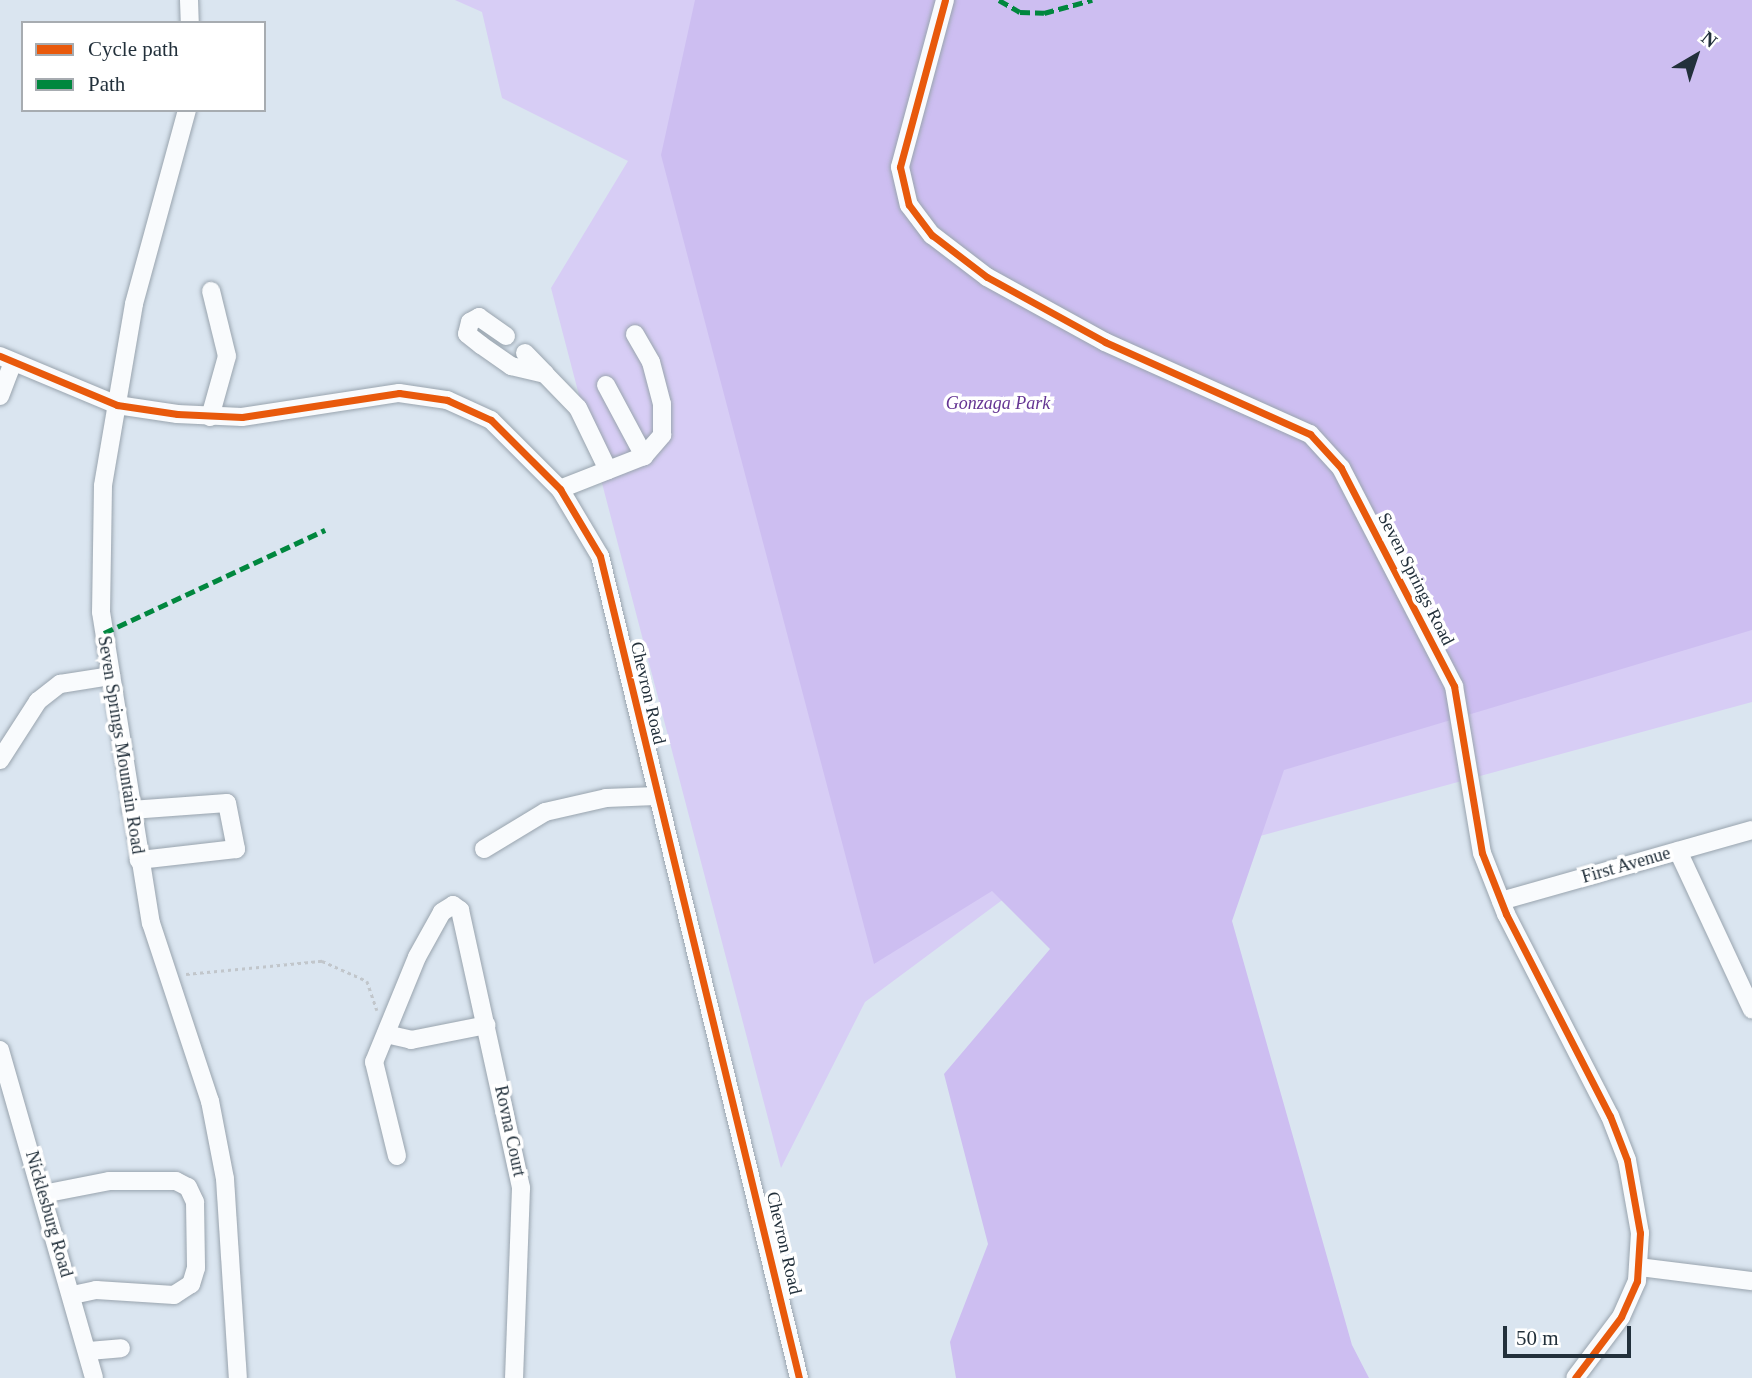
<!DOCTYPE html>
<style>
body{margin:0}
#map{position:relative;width:1752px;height:1378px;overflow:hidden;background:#dae5f0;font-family:Georgia,serif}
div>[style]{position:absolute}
.green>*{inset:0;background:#d7cdf5}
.forest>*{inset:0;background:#cdbef1}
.path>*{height:2.5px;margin-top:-1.25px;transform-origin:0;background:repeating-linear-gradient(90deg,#c1c6cb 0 3.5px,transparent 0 7px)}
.roads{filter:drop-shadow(0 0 2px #99a4ae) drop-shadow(0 0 2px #99a4ae)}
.minor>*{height:18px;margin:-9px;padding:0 9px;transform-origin:9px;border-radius:9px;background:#f9fbfd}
.quiet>*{height:5px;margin-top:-2.5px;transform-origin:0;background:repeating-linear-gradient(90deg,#00873e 0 10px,transparent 0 15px)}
.cycleway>*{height:7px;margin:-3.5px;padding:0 3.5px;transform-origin:3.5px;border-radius:3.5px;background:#e8590c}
span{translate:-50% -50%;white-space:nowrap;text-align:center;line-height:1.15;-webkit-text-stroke:7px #fff;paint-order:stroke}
.park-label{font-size:18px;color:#643493;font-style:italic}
.street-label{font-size:18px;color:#22303b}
.legend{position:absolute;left:21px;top:21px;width:245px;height:91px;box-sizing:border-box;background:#fff;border:2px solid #a7acb1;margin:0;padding:9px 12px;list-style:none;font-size:21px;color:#22303b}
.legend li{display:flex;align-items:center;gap:14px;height:35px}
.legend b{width:35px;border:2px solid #a7acb1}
.north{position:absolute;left:1661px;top:21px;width:70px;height:70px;-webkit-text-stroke:5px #fff;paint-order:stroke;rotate:39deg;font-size:19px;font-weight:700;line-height:28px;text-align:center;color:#22303b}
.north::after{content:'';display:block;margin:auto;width:24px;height:32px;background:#22303b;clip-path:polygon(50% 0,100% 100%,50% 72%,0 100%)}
.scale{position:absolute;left:1503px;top:1326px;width:128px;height:32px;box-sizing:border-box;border:4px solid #22303b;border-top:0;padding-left:9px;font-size:21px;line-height:24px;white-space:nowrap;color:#22303b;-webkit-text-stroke:5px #fff;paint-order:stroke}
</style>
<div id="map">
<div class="green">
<i style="clip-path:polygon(455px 0,1752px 0,1752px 702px,1245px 840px,1211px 745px,865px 1002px,781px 1168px,551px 288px,628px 161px,502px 98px,482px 12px)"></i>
</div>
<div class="forest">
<i style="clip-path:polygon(695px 0,1752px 0,1752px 630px,1284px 770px,1232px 921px,1352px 1345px,1369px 1378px,956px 1378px,950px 1342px,988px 1244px,944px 1074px,1050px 949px,992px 891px,874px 964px,661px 155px)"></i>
</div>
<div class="path">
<i style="left:186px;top:974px;width:137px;rotate:-5.5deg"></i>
<i style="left:322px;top:961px;width:49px;rotate:24deg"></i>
<i style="left:367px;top:981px;width:31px;rotate:71deg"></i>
</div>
<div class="roads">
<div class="minor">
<i style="left:189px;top:0;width:23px;rotate:88deg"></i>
<i style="left:945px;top:0;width:173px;rotate:105.1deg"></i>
<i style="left:900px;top:167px;width:39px;rotate:77deg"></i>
<i style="left:909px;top:205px;width:38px;rotate:53deg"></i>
<i style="left:932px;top:235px;width:69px;rotate:37.4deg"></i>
<i style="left:987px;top:277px;width:135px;rotate:28.8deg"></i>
<i style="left:1105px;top:342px;width:225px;rotate:24.2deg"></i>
<i style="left:1310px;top:434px;width:46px;rotate:47.6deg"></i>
<i style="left:1341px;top:468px;width:246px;rotate:62.6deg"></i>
<i style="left:1454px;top:686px;width:169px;rotate:80.5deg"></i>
<i style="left:1482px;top:853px;width:66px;rotate:68.5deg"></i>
<i style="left:1506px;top:914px;width:227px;rotate:62.8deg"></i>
<i style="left:1610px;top:1116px;width:47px;rotate:68.9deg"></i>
<i style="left:1627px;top:1160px;width:74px;rotate:79.9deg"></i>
<i style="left:1640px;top:1233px;width:48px;rotate:93.6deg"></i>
<i style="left:1637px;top:1281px;width:39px;rotate:114deg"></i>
<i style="left:1621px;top:1317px;width:76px;rotate:127deg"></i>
<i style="left:187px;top:110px;width:201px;rotate:105.3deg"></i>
<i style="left:134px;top:304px;width:185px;rotate:99.7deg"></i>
<i style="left:103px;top:486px;width:126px;rotate:90.9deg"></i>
<i style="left:101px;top:612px;width:315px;rotate:80.9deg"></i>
<i style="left:151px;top:923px;width:188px;rotate:71.7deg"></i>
<i style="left:210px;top:1101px;width:79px;rotate:79.1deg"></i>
<i style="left:225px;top:1179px;width:199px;rotate:86.3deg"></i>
<i style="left:506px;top:336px;width:33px;rotate:-145deg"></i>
<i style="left:479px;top:317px;width:10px;rotate:151deg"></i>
<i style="left:470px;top:322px;width:12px;rotate:104deg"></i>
<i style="left:467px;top:334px;width:18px;rotate:38deg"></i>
<i style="left:481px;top:345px;width:37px;rotate:35deg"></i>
<i style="left:511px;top:366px;width:35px;rotate:13deg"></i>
<i style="left:545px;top:374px;width:47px;rotate:45.9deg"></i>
<i style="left:578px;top:408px;width:69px;rotate:64.2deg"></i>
<i style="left:525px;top:353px;width:29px;rotate:46deg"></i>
<i style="left:0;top:356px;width:127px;rotate:22.7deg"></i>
<i style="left:117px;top:405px;width:61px;rotate:8.5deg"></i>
<i style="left:177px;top:414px;width:65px;rotate:2.6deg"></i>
<i style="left:242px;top:417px;width:159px;rotate:-8.7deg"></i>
<i style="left:399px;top:393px;width:49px;rotate:8.3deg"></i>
<i style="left:447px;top:400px;width:48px;rotate:24.4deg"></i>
<i style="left:491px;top:420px;width:98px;rotate:45deg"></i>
<i style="left:560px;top:489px;width:78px;rotate:59.2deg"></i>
<i style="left:600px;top:556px;width:846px;rotate:76.39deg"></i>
<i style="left:606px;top:385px;width:81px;rotate:61.8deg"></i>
<i style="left:0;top:396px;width:36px;rotate:-69deg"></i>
<i style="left:210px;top:417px;width:63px;rotate:-74.4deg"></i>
<i style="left:227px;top:356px;width:67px;rotate:-103.8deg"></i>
<i style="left:560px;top:489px;width:90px;rotate:-21.4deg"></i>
<i style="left:644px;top:456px;width:28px;rotate:-49deg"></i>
<i style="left:662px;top:435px;width:31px;rotate:-90deg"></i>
<i style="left:662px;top:404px;width:43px;rotate:-104.7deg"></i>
<i style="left:651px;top:362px;width:32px;rotate:-120deg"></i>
<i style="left:0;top:760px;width:70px;rotate:-57.2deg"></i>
<i style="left:38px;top:701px;width:28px;rotate:-38deg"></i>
<i style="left:60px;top:684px;width:52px;rotate:-8.9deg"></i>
<i style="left:131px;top:810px;width:96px;rotate:-4.2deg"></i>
<i style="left:227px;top:803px;width:47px;rotate:78.9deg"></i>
<i style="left:236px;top:849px;width:98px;rotate:173.5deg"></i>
<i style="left:484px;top:849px;width:71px;rotate:-31.2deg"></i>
<i style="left:545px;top:812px;width:63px;rotate:-12.9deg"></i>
<i style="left:606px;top:798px;width:50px;rotate:-2.3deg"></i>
<i style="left:1678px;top:851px;width:175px;rotate:65deg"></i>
<i style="left:1501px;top:901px;width:261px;rotate:-15.8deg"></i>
<i style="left:386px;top:1034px;width:26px;rotate:13deg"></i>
<i style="left:411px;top:1040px;width:77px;rotate:-11.2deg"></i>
<i style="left:0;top:1050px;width:341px;rotate:74deg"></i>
<i style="left:397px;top:1156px;width:97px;rotate:-103.7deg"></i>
<i style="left:374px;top:1062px;width:113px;rotate:-67.7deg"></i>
<i style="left:417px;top:957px;width:51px;rotate:-60.9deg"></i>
<i style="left:442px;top:912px;width:13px;rotate:-32deg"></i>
<i style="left:453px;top:905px;width:9px;rotate:36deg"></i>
<i style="left:460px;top:910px;width:285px;rotate:77.6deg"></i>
<i style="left:521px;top:1188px;width:190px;rotate:92.1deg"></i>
<i style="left:43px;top:1194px;width:67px;rotate:-11.1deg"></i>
<i style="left:109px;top:1181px;width:67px"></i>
<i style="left:176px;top:1181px;width:13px;rotate:27deg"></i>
<i style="left:188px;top:1187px;width:17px;rotate:65deg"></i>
<i style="left:195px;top:1202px;width:66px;rotate:89.1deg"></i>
<i style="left:196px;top:1268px;width:17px;rotate:107deg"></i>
<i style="left:191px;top:1284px;width:20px;rotate:147deg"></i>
<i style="left:174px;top:1295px;width:78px;rotate:-176.3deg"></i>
<i style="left:96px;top:1290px;width:25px;rotate:168deg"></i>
<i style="left:1639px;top:1267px;width:114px;rotate:7.1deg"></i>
<i style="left:89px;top:1351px;width:32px;rotate:-5deg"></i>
</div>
</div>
<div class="quiet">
<i style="left:999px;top:0;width:24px;rotate:30deg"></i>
<i style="left:1020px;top:12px;width:24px;rotate:2deg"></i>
<i style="left:1044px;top:13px;width:50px;rotate:-15.2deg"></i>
<i style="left:104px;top:633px;width:244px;rotate:-25deg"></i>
</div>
<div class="cycleway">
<i style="left:945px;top:0;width:173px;rotate:105.1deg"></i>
<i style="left:900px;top:167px;width:39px;rotate:77deg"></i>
<i style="left:909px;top:205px;width:38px;rotate:53deg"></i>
<i style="left:932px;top:235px;width:69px;rotate:37.4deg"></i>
<i style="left:987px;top:277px;width:135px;rotate:28.8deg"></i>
<i style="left:1105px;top:342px;width:225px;rotate:24.2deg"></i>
<i style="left:1310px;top:434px;width:46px;rotate:47.6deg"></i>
<i style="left:1341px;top:468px;width:246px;rotate:62.6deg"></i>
<i style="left:1454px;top:686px;width:169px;rotate:80.5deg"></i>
<i style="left:1482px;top:853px;width:66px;rotate:68.5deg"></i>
<i style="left:1506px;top:914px;width:227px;rotate:62.8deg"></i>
<i style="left:1610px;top:1116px;width:47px;rotate:68.9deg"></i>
<i style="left:1627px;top:1160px;width:74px;rotate:79.9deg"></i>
<i style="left:1640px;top:1233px;width:48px;rotate:93.6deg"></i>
<i style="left:1637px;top:1281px;width:39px;rotate:114deg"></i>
<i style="left:1621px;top:1317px;width:76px;rotate:127deg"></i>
<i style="left:0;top:356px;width:127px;rotate:22.7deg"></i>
<i style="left:117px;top:405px;width:61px;rotate:8.5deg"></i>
<i style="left:177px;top:414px;width:65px;rotate:2.6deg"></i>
<i style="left:242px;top:417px;width:159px;rotate:-8.7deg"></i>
<i style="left:399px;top:393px;width:49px;rotate:8.3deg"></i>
<i style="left:447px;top:400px;width:48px;rotate:24.4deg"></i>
<i style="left:491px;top:420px;width:98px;rotate:45deg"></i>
<i style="left:560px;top:489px;width:78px;rotate:59.2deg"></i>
<i style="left:600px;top:556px;width:846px;rotate:76.39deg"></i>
</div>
<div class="park-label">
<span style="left:998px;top:403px">Gonzaga Park</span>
</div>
<div class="street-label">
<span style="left:1416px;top:579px;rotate:63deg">Seven Springs Road</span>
<span style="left:648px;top:693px;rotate:77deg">Chevron Road</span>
<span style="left:121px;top:745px;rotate:81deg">Seven Springs Mountain Road</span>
<span style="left:1626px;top:865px;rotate:-16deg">First Avenue</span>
<span style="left:510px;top:1131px;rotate:78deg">Rovna Court</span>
<span style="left:49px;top:1214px;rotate:74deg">Nicklesburg Road</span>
<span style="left:784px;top:1243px;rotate:77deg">Chevron Road</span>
</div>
<ul class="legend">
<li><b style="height:9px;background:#e8590c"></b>Cycle path</li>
<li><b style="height:9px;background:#00873e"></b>Path</li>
</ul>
<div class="north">N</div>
<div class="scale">50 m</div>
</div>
